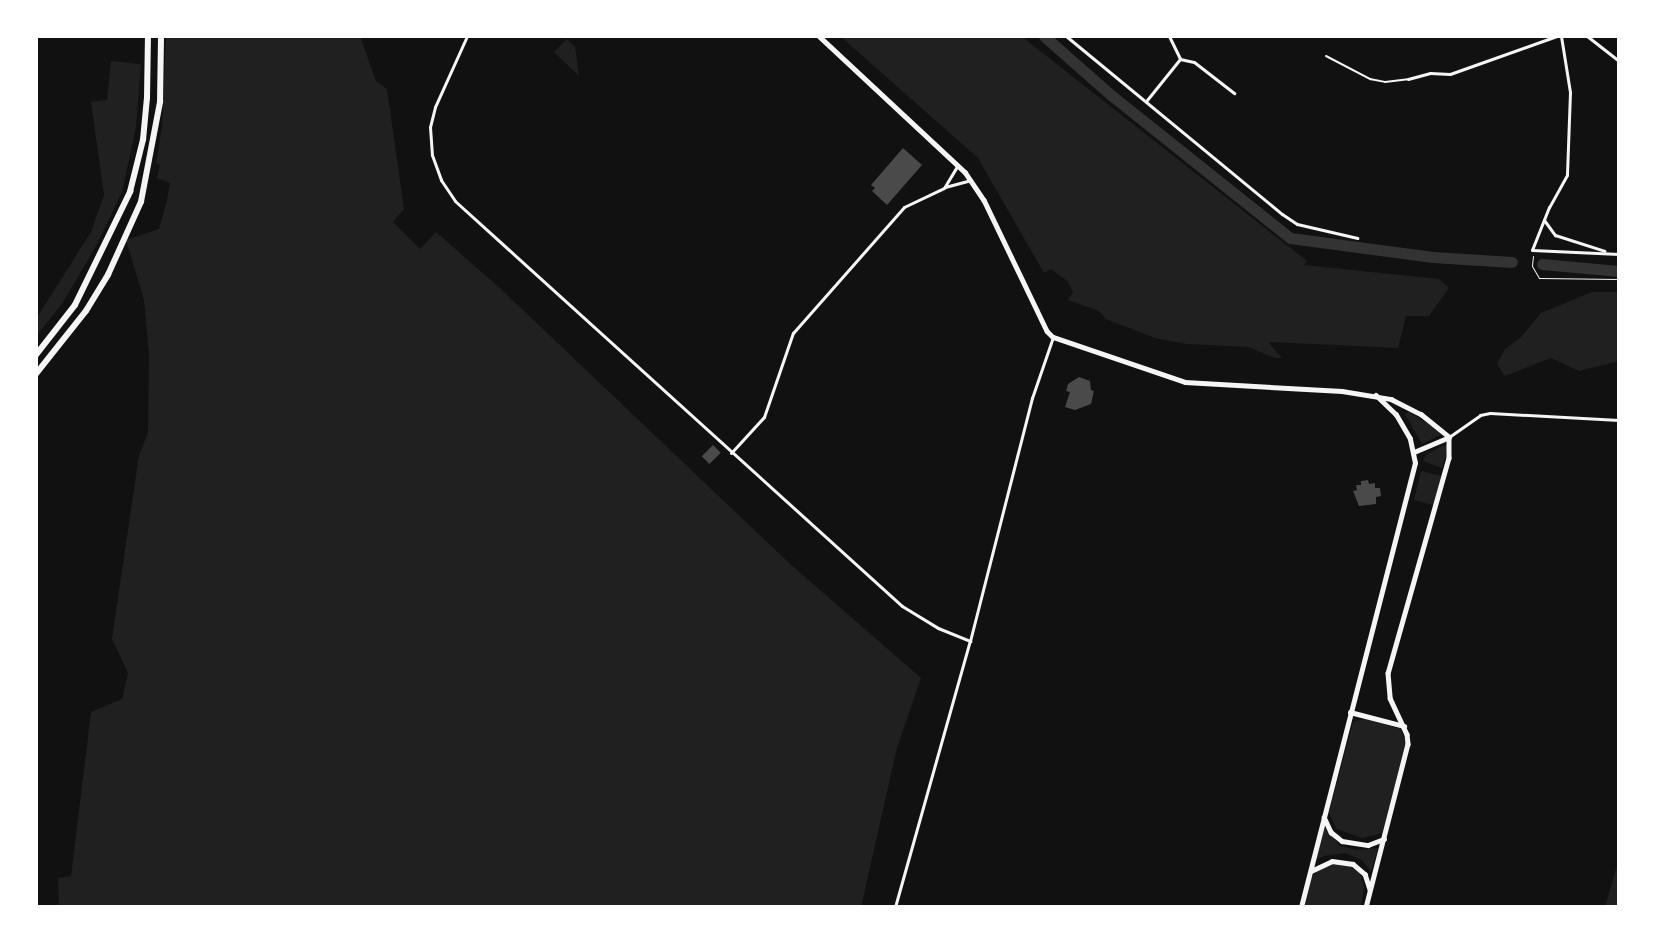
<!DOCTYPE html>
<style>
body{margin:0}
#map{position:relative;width:1655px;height:943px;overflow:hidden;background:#111;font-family:Mulish,sans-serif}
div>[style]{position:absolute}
.green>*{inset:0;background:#202020;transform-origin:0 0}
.river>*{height:11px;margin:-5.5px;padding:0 5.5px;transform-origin:5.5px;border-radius:5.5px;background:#333}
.building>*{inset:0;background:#4a4a4a;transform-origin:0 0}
.path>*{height:1px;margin:-0.5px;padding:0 0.5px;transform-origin:0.5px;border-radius:0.5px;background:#f5f5f5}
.service>*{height:2px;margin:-1px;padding:0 1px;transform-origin:1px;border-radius:1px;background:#f5f5f5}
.minor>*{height:3px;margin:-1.5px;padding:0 1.5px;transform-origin:1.5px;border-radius:1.5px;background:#f5f5f5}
.tertiary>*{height:4.5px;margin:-2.25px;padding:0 2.25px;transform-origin:2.25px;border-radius:2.25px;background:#f5f5f5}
.primary>*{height:5.5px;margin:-2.75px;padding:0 2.75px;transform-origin:2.75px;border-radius:2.75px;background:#f5f5f5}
span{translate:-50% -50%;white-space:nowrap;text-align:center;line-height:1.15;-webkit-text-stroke:4px #fff;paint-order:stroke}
.frame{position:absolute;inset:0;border:38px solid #fff;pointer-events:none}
</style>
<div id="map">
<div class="green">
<i style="clip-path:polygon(166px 36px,360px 36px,376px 81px,387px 89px,404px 209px,393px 222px,420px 249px,436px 232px,502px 290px,789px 563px,921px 678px,897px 748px,861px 907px,59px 907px,58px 878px,71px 876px,91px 712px,122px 699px,128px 673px,112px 639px,139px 455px,148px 433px,149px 354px,144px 300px,126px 240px,159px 229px,167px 200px,170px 183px,157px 178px,160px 165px,156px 163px,162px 127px)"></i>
<i style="clip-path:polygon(840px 36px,1021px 36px,1307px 261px,1304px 265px,1439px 279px,1449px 288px,1429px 316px,1406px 316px,1398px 348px,1268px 342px,1282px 358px,1275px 358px,1248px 347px,1187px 344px,1155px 338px,1106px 319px,1099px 311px,1068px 300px,1073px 292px,1067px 281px,1051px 269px,1044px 273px,978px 158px)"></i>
<i style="clip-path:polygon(567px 39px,575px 47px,579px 76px,554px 52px)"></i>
<i style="clip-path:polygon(111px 61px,141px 64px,136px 127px,122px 192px,96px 246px,62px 304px,36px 336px,36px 319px,91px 232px,104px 195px,91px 102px,107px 100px)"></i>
<i style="clip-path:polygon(1592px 292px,1619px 292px,1619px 361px,1579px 371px,1551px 358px,1505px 376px,1497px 364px,1504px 350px,1521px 337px,1541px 313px)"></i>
<i style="clip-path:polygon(1409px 412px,1439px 431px,1442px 434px,1422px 444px,1405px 414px)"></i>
<i style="clip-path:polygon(1442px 446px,1448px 446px,1442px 468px,1423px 461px,1427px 454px)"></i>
<i style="left:1421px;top:471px;width:21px;height:30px;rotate:14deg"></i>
<i style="clip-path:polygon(1365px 719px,1401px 729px,1406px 745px,1382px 833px,1362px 838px,1337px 829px,1329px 813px,1353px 722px)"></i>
<i style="clip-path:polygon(1324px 825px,1340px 846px,1357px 850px,1378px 848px,1371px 872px,1362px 860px,1345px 853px,1324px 856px,1314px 861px)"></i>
<i style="clip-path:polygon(1619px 858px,1619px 907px,1605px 907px)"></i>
<i style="clip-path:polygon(1332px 863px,1347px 864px,1360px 873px,1364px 887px,1361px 907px,1304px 907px,1311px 878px,1317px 871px)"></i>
</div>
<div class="river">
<i style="left:1044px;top:36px;width:89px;rotate:41.4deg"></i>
<i style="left:1111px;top:95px;width:229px;rotate:38.6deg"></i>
<i style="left:1290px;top:238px;width:144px;rotate:7.6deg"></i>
<i style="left:1433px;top:257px;width:79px;rotate:3.6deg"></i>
<i style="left:1542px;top:264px;width:77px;rotate:5.2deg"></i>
</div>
<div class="building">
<i style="clip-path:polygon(903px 148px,922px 165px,887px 205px,872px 191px,875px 188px,871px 185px)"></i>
<i style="clip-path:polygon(1079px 377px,1090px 381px,1091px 390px,1094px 391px,1091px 404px,1075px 410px,1065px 407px,1070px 392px,1066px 391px,1068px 384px)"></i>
<i style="left:713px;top:445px;width:11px;height:16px;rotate:45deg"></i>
<i style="clip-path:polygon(1368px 480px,1369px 484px,1375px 483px,1375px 488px,1380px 488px,1381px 496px,1376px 497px,1376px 504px,1359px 506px,1353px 491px,1357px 490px,1356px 485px,1361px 485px,1361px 481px)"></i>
</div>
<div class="path">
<i style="left:1533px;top:256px;width:10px;rotate:96deg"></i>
<i style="left:1532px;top:266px;width:14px;rotate:60deg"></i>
<i style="left:1539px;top:278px;width:80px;rotate:0.7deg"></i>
</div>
<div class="service">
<i style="left:1326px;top:56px;width:50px;rotate:27.6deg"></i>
<i style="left:1370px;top:79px;width:15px;rotate:11deg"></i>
<i style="left:1385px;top:82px;width:23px;rotate:-7deg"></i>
</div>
<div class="minor">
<i style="left:467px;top:36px;width:78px;rotate:114.3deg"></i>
<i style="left:435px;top:107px;width:21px;rotate:104deg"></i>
<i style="left:430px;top:127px;width:28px;rotate:86deg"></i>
<i style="left:432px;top:155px;width:27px;rotate:70deg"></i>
<i style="left:441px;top:180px;width:25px;rotate:56deg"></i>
<i style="left:455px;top:201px;width:603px;rotate:42.18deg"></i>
<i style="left:902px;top:606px;width:42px;rotate:31.4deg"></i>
<i style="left:938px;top:628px;width:35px;rotate:22deg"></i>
<i style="left:1066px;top:36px;width:280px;rotate:39.5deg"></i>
<i style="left:1282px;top:214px;width:18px;rotate:34deg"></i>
<i style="left:1297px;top:224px;width:62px;rotate:13.1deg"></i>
<i style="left:1169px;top:36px;width:25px;rotate:64deg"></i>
<i style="left:1180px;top:59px;width:14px;rotate:12deg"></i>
<i style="left:1194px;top:62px;width:51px;rotate:37.8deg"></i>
<i style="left:1561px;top:36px;width:57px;rotate:80.9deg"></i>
<i style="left:1570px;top:92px;width:83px;rotate:92.1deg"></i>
<i style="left:1567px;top:175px;width:37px;rotate:119deg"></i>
<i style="left:1549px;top:207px;width:46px;rotate:111.6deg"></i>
<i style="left:1532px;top:250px;width:87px;rotate:2.6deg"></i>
<i style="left:1587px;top:36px;width:41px;rotate:38deg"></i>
<i style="left:1408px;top:79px;width:23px;rotate:-15deg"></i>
<i style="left:1430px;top:73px;width:20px;rotate:3deg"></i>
<i style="left:1450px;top:74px;width:114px;rotate:-19.6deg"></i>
<i style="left:1147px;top:100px;width:53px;rotate:-51.2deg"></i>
<i style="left:945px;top:187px;width:27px;rotate:-15deg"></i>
<i style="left:1544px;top:220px;width:19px;rotate:54deg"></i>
<i style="left:1555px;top:235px;width:52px;rotate:17.7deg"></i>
<i style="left:1449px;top:437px;width:38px;rotate:-35deg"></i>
<i style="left:1480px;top:415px;width:10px;rotate:-11deg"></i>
<i style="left:1490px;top:413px;width:129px;rotate:3.1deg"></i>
<i style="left:731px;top:453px;width:49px;rotate:-47.5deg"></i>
<i style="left:764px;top:417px;width:89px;rotate:-71deg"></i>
<i style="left:793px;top:333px;width:168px;rotate:-48.6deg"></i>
<i style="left:904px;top:207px;width:44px;rotate:-25.4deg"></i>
<i style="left:944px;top:188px;width:27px;rotate:-59deg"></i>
<i style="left:895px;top:907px;width:276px;rotate:-74.3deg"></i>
<i style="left:970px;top:641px;width:251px;rotate:-75.7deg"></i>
<i style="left:1032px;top:398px;width:65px;rotate:-71deg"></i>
</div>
<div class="tertiary">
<i style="left:819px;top:36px;width:200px;rotate:43deg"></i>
<i style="left:965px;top:172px;width:34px;rotate:56deg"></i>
<i style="left:984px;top:200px;width:145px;rotate:64.3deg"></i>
<i style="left:1047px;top:331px;width:8px;rotate:45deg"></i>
<i style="left:1053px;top:337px;width:139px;rotate:18.8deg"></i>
<i style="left:1185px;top:382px;width:157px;rotate:3.3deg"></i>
<i style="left:1342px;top:391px;width:50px;rotate:9.3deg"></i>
<i style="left:1391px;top:399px;width:34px;rotate:27deg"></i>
<i style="left:1421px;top:414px;width:36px;rotate:39deg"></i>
<i style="left:1449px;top:437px;width:21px;rotate:90deg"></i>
<i style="left:1449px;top:458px;width:223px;rotate:105.8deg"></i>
<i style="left:1388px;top:673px;width:25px;rotate:85deg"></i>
<i style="left:1390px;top:698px;width:40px;rotate:65deg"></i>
<i style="left:1407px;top:734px;width:10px;rotate:84deg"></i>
<i style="left:1408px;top:744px;width:168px;rotate:104.4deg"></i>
<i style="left:1414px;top:452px;width:38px;rotate:-23deg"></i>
<i style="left:1350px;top:712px;width:56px;rotate:14.5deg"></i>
<i style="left:1324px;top:817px;width:17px;rotate:65deg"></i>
<i style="left:1331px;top:832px;width:14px;rotate:39deg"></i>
<i style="left:1342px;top:841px;width:26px;rotate:9deg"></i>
<i style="left:1368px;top:845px;width:17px;rotate:-21deg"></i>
<i style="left:1311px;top:871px;width:23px;rotate:-25deg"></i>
<i style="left:1332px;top:861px;width:21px;rotate:8deg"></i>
<i style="left:1353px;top:864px;width:16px;rotate:40deg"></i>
<i style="left:1365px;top:874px;width:16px;rotate:72deg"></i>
<i style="left:1301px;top:907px;width:458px;rotate:-75.6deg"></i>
<i style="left:1415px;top:463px;width:25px;rotate:-102deg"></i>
<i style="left:1410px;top:439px;width:28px;rotate:-120deg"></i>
<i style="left:1396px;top:415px;width:28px;rotate:-136deg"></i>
</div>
<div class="primary">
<i style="left:36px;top:355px;width:63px;rotate:-52deg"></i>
<i style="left:75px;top:305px;width:126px;rotate:-64deg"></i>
<i style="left:130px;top:192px;width:54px;rotate:-76deg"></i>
<i style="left:143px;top:140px;width:42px;rotate:-84.6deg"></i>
<i style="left:147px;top:98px;width:62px;rotate:-89.1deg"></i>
<i style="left:36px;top:374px;width:80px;rotate:-51.6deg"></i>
<i style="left:86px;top:311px;width:42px;rotate:-58.6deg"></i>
<i style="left:108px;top:275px;width:80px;rotate:-65.7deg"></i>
<i style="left:141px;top:202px;width:102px;rotate:-79.2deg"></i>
<i style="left:160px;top:102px;width:66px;rotate:-89.1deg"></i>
</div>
<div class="frame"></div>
</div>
